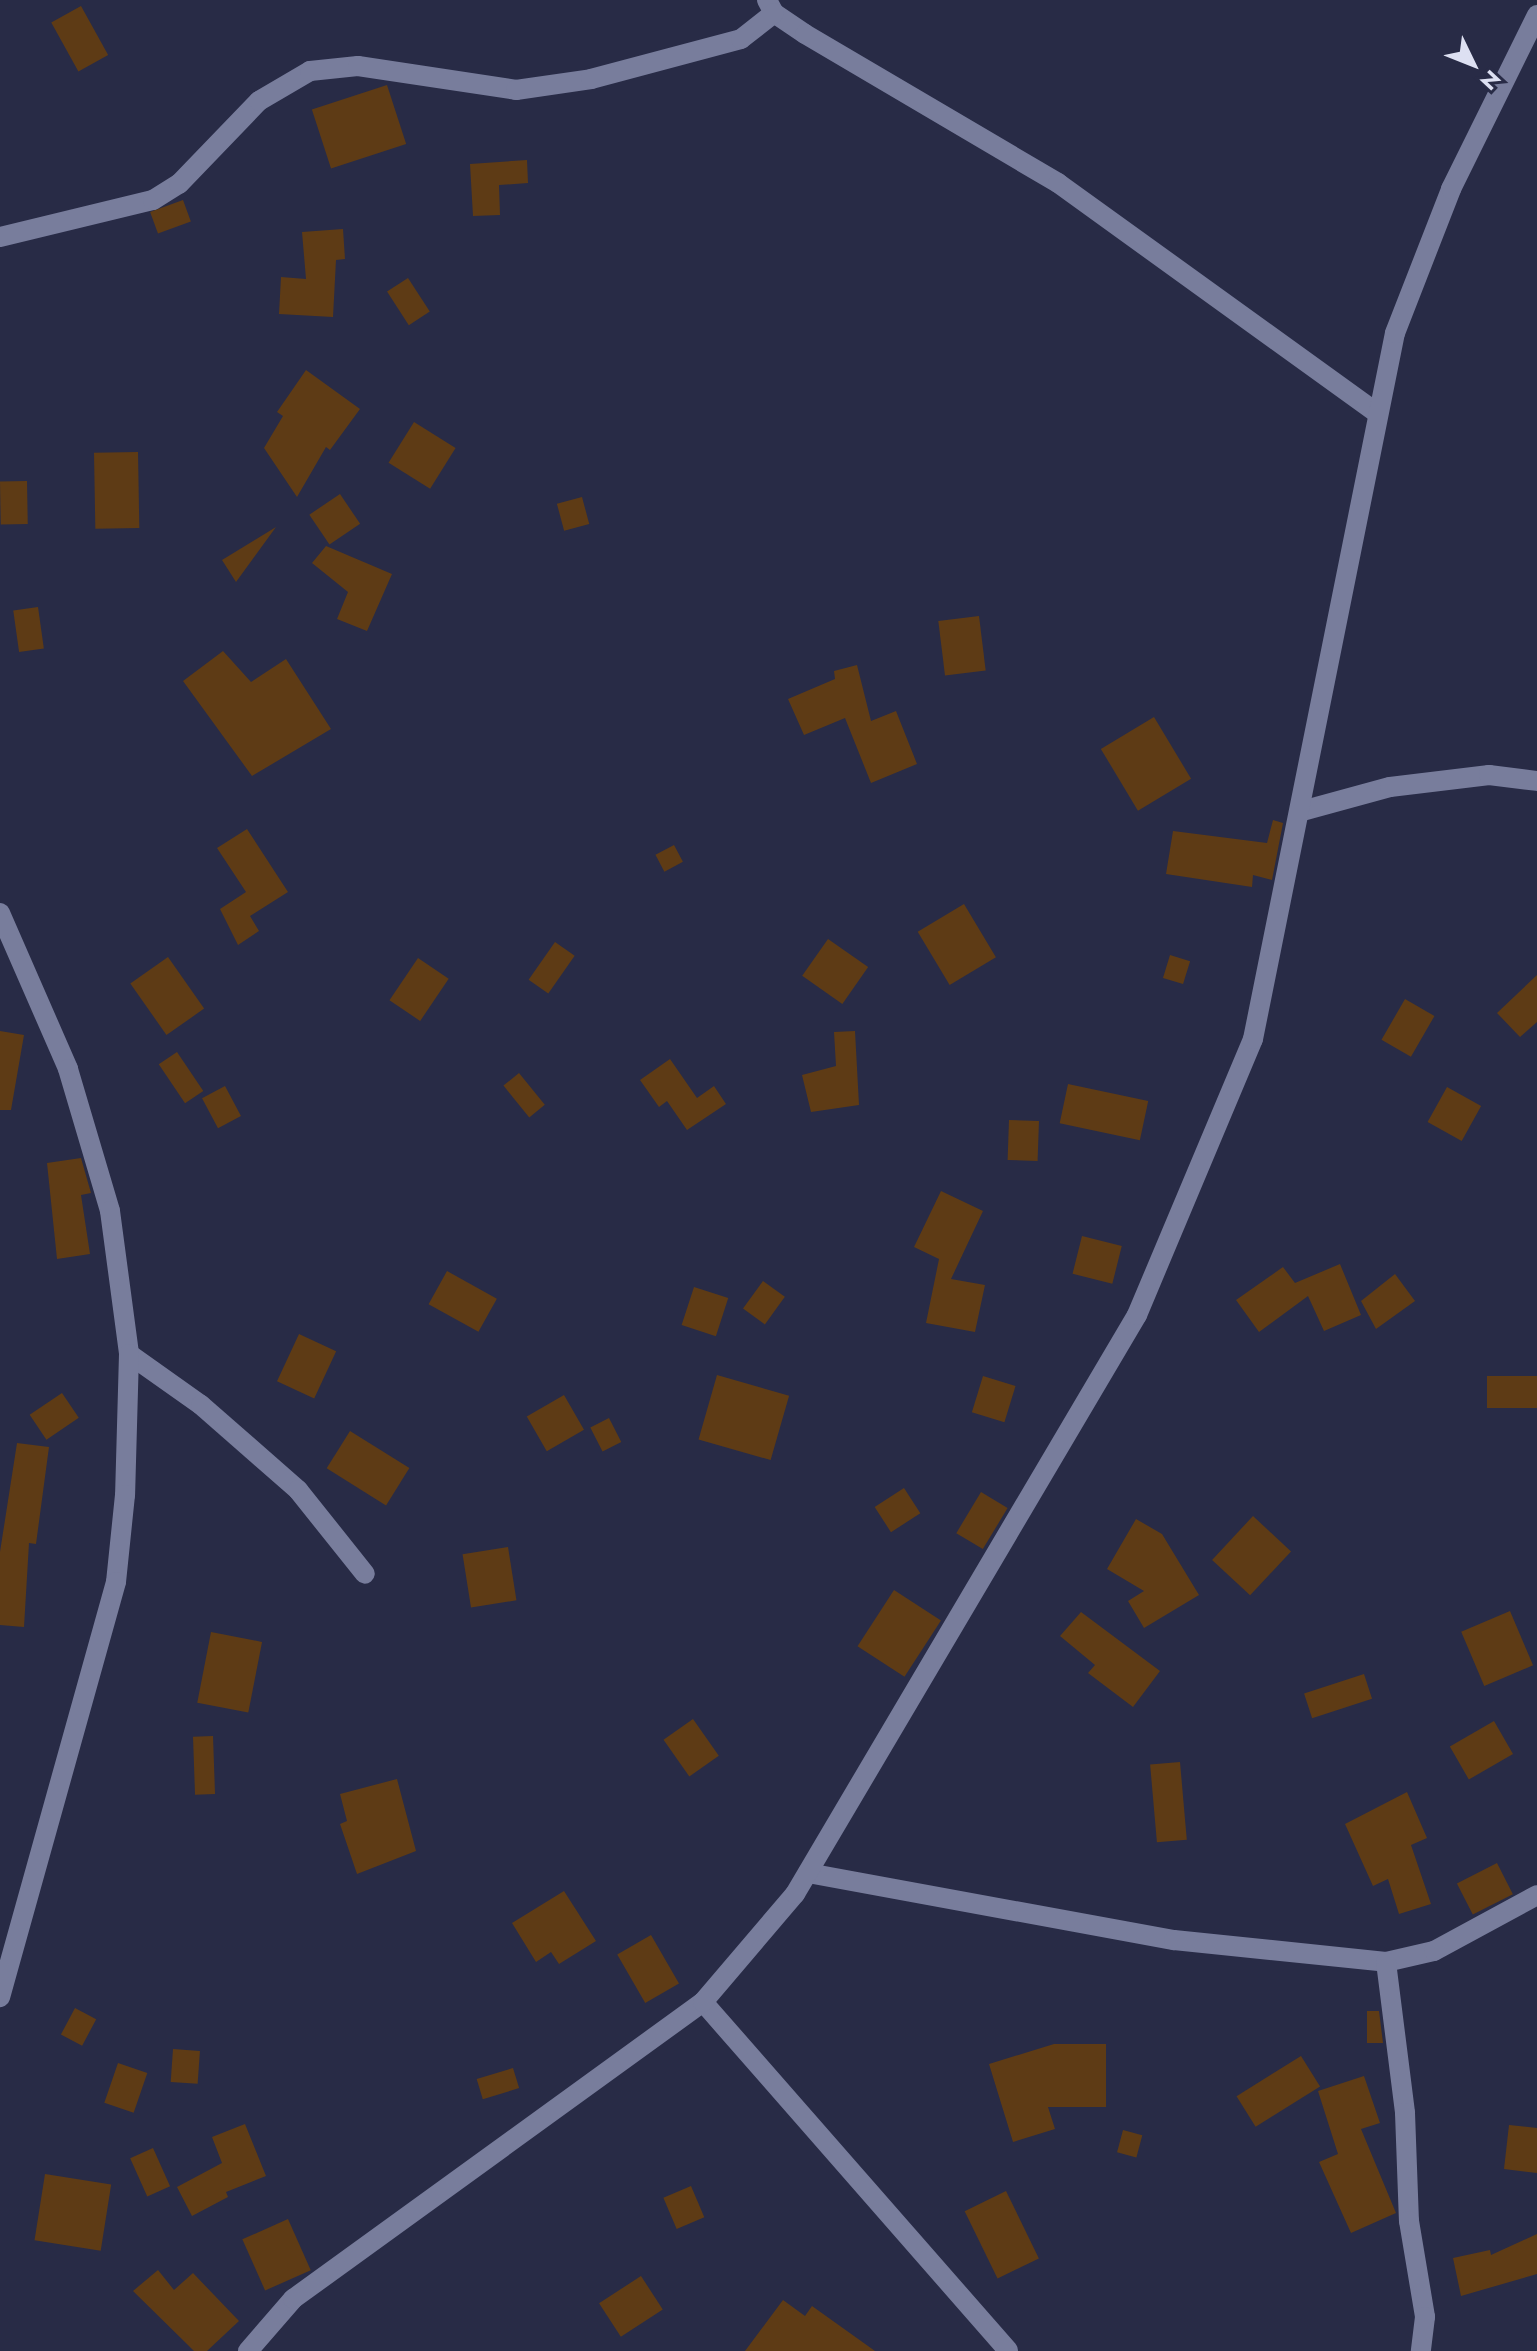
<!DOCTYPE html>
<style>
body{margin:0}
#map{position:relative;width:1537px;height:2351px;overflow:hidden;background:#282b46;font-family:Jost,sans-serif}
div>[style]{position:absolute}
.building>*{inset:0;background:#5e3b15;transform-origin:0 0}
.street>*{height:20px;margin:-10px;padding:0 10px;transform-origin:10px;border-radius:10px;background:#787d9c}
.secondary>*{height:20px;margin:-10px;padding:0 10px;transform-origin:10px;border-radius:10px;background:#787d9c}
span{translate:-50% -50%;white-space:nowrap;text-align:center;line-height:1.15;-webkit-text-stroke:7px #282b46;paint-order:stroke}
.north{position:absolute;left:1433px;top:24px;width:80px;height:80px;-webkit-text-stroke:6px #282b46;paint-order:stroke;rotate:133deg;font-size:22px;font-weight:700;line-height:32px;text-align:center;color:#dde0f2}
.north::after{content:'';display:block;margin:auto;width:28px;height:36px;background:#dde0f2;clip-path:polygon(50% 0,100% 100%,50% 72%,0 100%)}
</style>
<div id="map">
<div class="building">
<i style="left:81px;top:6px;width:56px;height:34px;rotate:61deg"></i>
<i style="left:387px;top:85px;width:62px;height:79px;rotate:72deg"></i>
<i style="clip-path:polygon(527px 160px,528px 183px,499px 185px,500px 215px,473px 216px,470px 164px)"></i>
<i style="left:183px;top:200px;width:23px;height:35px;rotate:70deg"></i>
<i style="clip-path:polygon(343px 229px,345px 259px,336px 260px,333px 317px,279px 314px,281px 277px,306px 279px,302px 232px)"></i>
<i style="left:408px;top:278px;width:40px;height:25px;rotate:57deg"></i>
<i style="clip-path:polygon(306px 370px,360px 409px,330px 450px,326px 447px,297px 497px,264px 448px,283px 416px,277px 412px)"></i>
<i style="left:414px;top:422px;width:49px;height:48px;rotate:32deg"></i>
<i style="left:138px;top:452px;width:76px;height:44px;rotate:89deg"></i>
<i style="left:27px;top:481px;width:43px;height:27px;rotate:89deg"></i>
<i style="left:340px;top:494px;width:36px;height:37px;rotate:56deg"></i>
<i style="left:582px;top:497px;width:28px;height:26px;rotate:75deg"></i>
<i style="clip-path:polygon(276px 527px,236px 582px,222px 560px)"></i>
<i style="clip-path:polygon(326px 546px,392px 574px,367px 631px,337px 619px,348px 592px,312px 563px)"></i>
<i style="left:38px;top:607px;width:42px;height:25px;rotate:82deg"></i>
<i style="left:979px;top:616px;width:55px;height:41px;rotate:83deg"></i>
<i style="clip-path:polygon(223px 651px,251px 682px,286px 659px,331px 729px,252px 776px,183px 681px)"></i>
<i style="clip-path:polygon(857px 665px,871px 721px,896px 711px,917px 764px,871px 783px,845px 718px,804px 735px,788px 699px,835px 679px,834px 671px)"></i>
<i style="left:1154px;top:717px;width:72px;height:62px;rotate:59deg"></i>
<i style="clip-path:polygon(1273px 820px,1283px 823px,1272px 880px,1253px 875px,1252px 887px,1166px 874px,1173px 831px,1267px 843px)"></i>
<i style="clip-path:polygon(247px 829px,288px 892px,250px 916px,259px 931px,238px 945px,220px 909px,246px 892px,217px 848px)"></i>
<i style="left:674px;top:845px;width:19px;height:21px;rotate:62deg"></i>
<i style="left:964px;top:904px;width:62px;height:54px;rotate:59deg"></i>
<i style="left:828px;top:939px;width:49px;height:45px;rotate:35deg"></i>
<i style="left:555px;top:942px;width:24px;height:46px;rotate:35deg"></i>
<i style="left:1170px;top:955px;width:21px;height:24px;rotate:17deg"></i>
<i style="left:168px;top:957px;width:63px;height:46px;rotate:55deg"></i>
<i style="left:418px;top:958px;width:37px;height:51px;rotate:34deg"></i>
<i style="clip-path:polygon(1537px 975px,1537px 1022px,1520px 1037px,1497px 1013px)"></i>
<i style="left:1405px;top:999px;width:34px;height:47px;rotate:30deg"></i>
<i style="clip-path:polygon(0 1031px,24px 1035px,11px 1110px,0 1110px)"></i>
<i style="clip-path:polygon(855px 1031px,859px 1105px,811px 1112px,802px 1075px,836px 1066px,834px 1032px)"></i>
<i style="left:177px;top:1052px;width:47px;height:22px;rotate:56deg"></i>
<i style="clip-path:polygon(670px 1059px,697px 1098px,714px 1086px,726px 1104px,687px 1130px,667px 1101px,659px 1107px,640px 1080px)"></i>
<i style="left:519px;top:1073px;width:41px;height:20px;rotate:51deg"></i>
<i style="left:1068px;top:1084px;width:82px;height:40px;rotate:12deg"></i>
<i style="left:225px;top:1086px;width:34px;height:26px;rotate:62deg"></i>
<i style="left:1447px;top:1087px;width:39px;height:40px;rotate:29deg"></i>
<i style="left:1009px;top:1120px;width:30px;height:40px;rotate:2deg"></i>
<i style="clip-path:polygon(81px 1158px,91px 1193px,81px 1195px,90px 1254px,57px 1259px,47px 1163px)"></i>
<i style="clip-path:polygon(941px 1191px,983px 1211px,951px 1279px,985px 1285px,975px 1332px,926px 1323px,939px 1259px,914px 1247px)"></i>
<i style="left:1082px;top:1236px;width:41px;height:39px;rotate:14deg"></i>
<i style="clip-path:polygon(1340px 1264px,1361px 1315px,1324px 1331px,1308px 1296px,1259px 1332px,1236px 1300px,1283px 1267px,1295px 1283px)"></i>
<i style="left:447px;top:1271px;width:57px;height:38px;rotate:29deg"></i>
<i style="clip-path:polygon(1395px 1274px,1415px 1301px,1376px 1329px,1361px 1301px)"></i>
<i style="left:763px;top:1281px;width:27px;height:34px;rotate:36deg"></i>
<i style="left:694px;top:1287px;width:36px;height:40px;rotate:18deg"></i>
<i style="left:299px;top:1334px;width:41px;height:52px;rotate:25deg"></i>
<i style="left:717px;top:1375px;width:75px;height:67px;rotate:16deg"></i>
<i style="left:983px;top:1376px;width:34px;height:38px;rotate:17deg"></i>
<i style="left:1537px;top:1376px;width:32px;height:50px;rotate:90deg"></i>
<i style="left:62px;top:1393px;width:30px;height:39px;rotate:56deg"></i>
<i style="left:564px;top:1395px;width:40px;height:43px;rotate:60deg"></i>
<i style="left:609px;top:1418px;width:27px;height:21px;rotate:63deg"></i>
<i style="left:350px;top:1431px;width:70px;height:44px;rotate:32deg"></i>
<i style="clip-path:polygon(17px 1443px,49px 1447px,36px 1544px,29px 1543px,24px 1627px,0 1625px,0 1552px)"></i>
<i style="left:904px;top:1488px;width:30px;height:35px;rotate:57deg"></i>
<i style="left:981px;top:1492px;width:31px;height:48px;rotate:31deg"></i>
<i style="left:1253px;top:1516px;width:52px;height:60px;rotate:43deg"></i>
<i style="clip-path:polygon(1136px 1519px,1162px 1534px,1199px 1595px,1144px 1628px,1128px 1601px,1144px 1591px,1107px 1569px)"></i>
<i style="left:508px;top:1547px;width:54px;height:46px;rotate:81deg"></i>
<i style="left:894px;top:1590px;width:56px;height:67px;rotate:33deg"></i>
<i style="left:1510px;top:1611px;width:59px;height:53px;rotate:67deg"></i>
<i style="clip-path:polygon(1081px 1612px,1160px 1671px,1133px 1707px,1088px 1673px,1095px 1665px,1060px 1636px)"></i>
<i style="left:211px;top:1632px;width:52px;height:72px;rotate:11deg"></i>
<i style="left:1364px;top:1674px;width:26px;height:63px;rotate:72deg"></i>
<i style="left:693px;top:1719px;width:45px;height:36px;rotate:55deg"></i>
<i style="left:1494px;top:1721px;width:38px;height:51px;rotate:60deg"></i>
<i style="left:213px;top:1736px;width:58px;height:20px;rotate:88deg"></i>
<i style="left:1180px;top:1762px;width:78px;height:30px;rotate:85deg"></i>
<i style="clip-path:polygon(397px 1779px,416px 1851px,357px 1874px,340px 1824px,347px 1821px,340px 1794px)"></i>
<i style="clip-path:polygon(1407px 1792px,1427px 1838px,1411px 1845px,1431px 1904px,1399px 1914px,1388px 1879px,1373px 1886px,1345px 1824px)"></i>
<i style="left:1497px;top:1863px;width:35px;height:45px;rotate:63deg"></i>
<i style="clip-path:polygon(564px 1891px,596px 1941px,559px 1964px,551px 1952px,536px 1962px,512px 1923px)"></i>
<i style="left:651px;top:1935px;width:56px;height:39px;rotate:60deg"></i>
<i style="left:75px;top:2008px;width:24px;height:30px;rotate:28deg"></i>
<i style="clip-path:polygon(1367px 2011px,1379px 2011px,1383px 2043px,1367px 2043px)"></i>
<i style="clip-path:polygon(1054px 2044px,1106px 2044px,1106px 2107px,1048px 2107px,1055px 2129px,1013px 2142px,989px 2064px)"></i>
<i style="left:173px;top:2049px;width:27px;height:33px;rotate:4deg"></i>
<i style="left:1301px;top:2056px;width:36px;height:76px;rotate:58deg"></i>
<i style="left:118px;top:2063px;width:31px;height:42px;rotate:19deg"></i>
<i style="left:513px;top:2068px;width:21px;height:38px;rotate:73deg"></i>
<i style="clip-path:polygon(1364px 2076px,1380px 2123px,1361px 2129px,1396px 2213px,1351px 2233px,1319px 2162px,1338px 2154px,1318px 2091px)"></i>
<i style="clip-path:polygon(245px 2124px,266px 2176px,226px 2192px,228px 2197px,192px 2216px,177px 2187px,222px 2163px,212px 2137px)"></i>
<i style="clip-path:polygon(1509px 2125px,1537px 2128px,1537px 2173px,1504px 2169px)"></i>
<i style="left:1123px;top:2130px;width:20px;height:23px;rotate:15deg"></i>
<i style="left:153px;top:2148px;width:42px;height:25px;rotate:66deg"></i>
<i style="left:45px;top:2174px;width:67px;height:67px;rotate:9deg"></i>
<i style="left:691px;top:2186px;width:34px;height:30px;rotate:67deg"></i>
<i style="left:1006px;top:2191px;width:75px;height:46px;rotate:64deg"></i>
<i style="left:288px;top:2219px;width:56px;height:50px;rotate:66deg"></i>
<i style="clip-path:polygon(1537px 2234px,1537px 2274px,1461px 2296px,1453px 2258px,1490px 2250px,1491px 2255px)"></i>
<i style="clip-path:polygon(158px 2270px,174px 2290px,193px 2273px,239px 2321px,207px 2351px,194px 2351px,133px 2291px)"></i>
<i style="left:641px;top:2276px;width:40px;height:50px;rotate:57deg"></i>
<i style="clip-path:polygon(783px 2300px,805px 2316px,812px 2306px,875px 2351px,745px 2351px)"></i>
</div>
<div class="street">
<i style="left:767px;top:0;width:15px;rotate:62deg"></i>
<i style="left:774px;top:13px;width:37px;rotate:34deg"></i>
<i style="left:805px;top:34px;width:294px;rotate:30.5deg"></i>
<i style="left:1058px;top:183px;width:393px;rotate:35.8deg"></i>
<i style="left:0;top:237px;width:157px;rotate:-13.6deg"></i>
<i style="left:153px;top:200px;width:31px;rotate:-32deg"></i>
<i style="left:179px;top:184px;width:115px;rotate:-46.1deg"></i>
<i style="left:259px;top:101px;width:59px;rotate:-30.5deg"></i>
<i style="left:310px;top:71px;width:48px;rotate:-5.9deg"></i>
<i style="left:358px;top:66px;width:160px;rotate:8.6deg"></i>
<i style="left:516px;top:90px;width:76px;rotate:-8.3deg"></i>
<i style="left:591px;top:79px;width:155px;rotate:-14.9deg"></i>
<i style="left:741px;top:39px;width:42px;rotate:-38.2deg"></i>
<i style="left:1302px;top:811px;width:91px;rotate:-15.3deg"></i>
<i style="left:1390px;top:787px;width:100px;rotate:-6.9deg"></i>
<i style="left:1489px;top:775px;width:48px;rotate:7.1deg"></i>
<i style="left:129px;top:1354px;width:88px;rotate:35.3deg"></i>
<i style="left:201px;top:1405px;width:129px;rotate:41.2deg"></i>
<i style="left:298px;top:1490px;width:107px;rotate:51.4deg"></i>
<i style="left:808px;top:1873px;width:372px;rotate:10.4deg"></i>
<i style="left:1174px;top:1940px;width:213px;rotate:5.9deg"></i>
<i style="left:1386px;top:1962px;width:49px;rotate:-12.9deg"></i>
<i style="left:1434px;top:1951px;width:117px;rotate:-28.5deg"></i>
<i style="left:1386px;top:1962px;width:152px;rotate:82.8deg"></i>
<i style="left:1405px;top:2113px;width:108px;rotate:87.9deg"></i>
<i style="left:1409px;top:2221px;width:97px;rotate:80.5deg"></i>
<i style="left:1425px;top:2317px;width:34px;rotate:97deg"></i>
<i style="left:703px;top:2002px;width:463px;rotate:48.8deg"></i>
<i style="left:248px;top:2351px;width:69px;rotate:-49.1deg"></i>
<i style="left:293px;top:2299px;width:506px;rotate:-35.92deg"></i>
<i style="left:703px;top:2002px;width:142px;rotate:-49.6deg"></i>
<i style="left:795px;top:1894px;width:672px;rotate:-59.43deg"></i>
<i style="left:1137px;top:1315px;width:299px;rotate:-67.2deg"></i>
<i style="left:1253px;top:1039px;width:720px;rotate:-78.63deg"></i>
<i style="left:1395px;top:333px;width:155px;rotate:-68.7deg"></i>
<i style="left:1451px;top:189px;width:194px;rotate:-63.7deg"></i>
</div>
<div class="secondary">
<i style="left:0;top:913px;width:170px;rotate:66.4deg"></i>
<i style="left:68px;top:1069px;width:148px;rotate:73.5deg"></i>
<i style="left:110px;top:1211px;width:144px;rotate:82.4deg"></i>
<i style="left:129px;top:1354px;width:141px;rotate:91.6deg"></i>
<i style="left:125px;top:1495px;width:87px;rotate:95.9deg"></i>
<i style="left:116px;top:1582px;width:431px;rotate:105.6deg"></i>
</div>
<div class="north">N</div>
</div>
